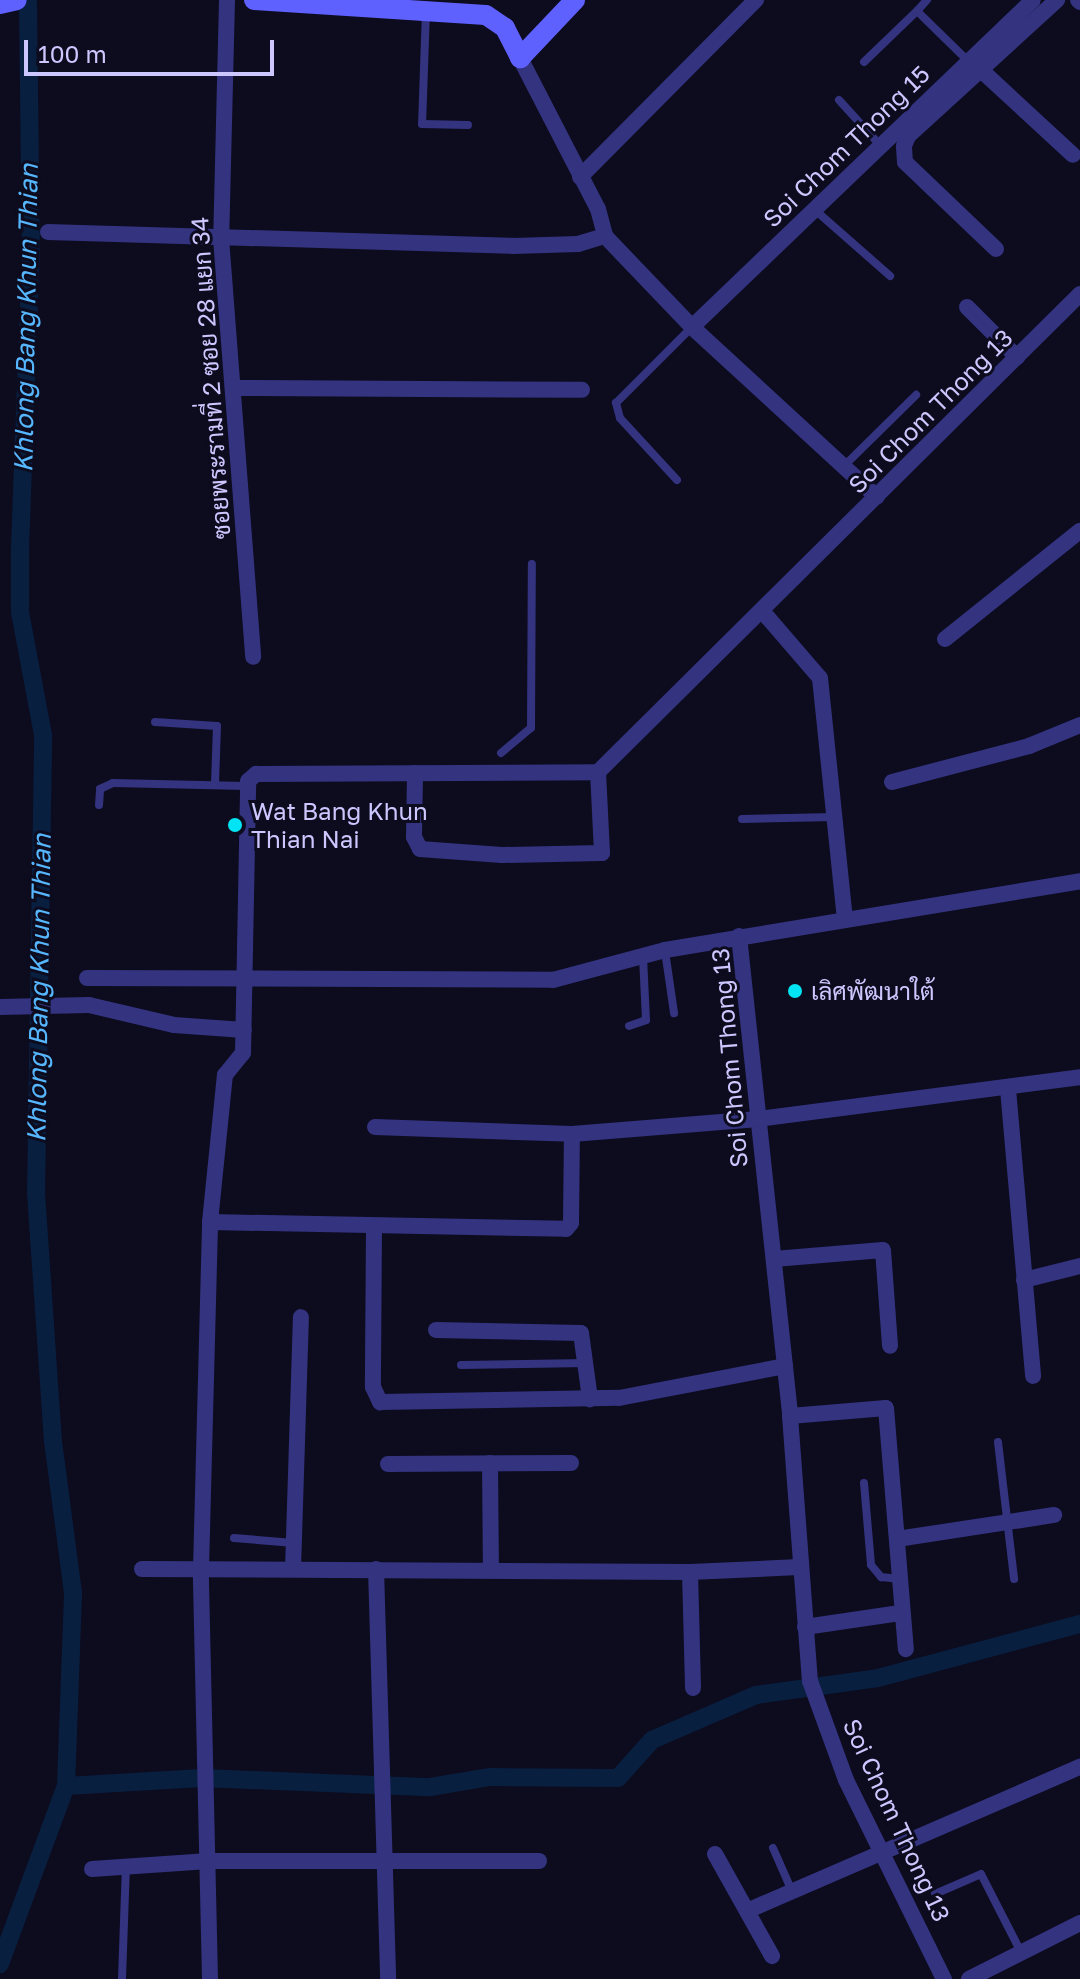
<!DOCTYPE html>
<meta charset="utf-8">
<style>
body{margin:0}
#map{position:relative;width:1080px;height:1979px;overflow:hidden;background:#0d0b1e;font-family:"Golos Text",Sarabun,sans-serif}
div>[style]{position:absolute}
.canal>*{height:18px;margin:-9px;padding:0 9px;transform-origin:9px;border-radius:9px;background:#081f40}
.lane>*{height:8px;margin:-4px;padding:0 4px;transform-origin:4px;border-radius:4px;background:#333380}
.street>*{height:16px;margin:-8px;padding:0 8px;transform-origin:8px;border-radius:8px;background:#333380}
.secondary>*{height:20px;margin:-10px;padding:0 10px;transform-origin:10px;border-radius:10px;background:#5f61ff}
.dots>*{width:22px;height:22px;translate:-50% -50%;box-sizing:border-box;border:4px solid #0d0b1e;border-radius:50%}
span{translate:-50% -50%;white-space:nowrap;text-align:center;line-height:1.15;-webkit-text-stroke:6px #0d0b1e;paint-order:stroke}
.street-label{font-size:24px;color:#ccc8ff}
.poi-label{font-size:24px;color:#ccc8ff}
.left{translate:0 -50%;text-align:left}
.water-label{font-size:26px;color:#56b7ff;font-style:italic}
.scale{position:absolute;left:24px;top:40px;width:250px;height:36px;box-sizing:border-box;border:4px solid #ccc8ff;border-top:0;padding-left:10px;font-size:24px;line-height:28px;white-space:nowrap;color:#ccc8ff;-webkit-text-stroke:6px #0d0b1e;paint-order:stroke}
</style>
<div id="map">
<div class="canal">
<i style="left:66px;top:1786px;width:136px;rotate:-3.4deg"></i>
<i style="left:202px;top:1778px;width:228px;rotate:2.3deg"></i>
<i style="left:430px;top:1787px;width:61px;rotate:-9.5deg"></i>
<i style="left:490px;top:1777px;width:128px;rotate:0.4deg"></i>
<i style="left:618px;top:1778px;width:51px;rotate:-48.2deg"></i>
<i style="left:652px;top:1740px;width:113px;rotate:-23.4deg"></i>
<i style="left:756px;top:1695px;width:123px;rotate:-7.9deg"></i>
<i style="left:878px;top:1678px;width:209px;rotate:-15deg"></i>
<i style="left:0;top:1964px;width:190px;rotate:-69.7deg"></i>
<i style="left:66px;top:1786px;width:193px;rotate:-87.9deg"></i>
<i style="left:73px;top:1593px;width:152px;rotate:-97.5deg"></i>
<i style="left:53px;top:1442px;width:250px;rotate:-93.9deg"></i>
<i style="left:36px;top:1193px;width:458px;rotate:-89.1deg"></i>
<i style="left:43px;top:735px;width:125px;rotate:-100.6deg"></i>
<i style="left:20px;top:612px;width:64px;rotate:-90deg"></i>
<i style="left:20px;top:548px;width:295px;rotate:-87.9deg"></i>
<i style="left:31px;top:253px;width:253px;rotate:-90.7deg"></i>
</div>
<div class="lane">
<i style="left:426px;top:11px;width:113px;rotate:92deg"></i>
<i style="left:422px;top:124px;width:46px;rotate:1.2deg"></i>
<i style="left:917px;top:11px;width:15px;rotate:-48deg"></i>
<i style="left:864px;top:62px;width:74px;rotate:-43.9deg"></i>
<i style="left:917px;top:11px;width:71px;rotate:44.4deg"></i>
<i style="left:839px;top:100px;width:61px;rotate:47.7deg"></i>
<i style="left:815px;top:210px;width:100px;rotate:41.3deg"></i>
<i style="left:845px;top:465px;width:100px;rotate:-44.6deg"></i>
<i style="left:677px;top:480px;width:84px;rotate:-132.6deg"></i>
<i style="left:620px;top:418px;width:16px;rotate:-105deg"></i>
<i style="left:616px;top:403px;width:107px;rotate:-45deg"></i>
<i style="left:155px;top:722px;width:62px;rotate:3.7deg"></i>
<i style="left:217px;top:726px;width:57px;rotate:92deg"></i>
<i style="left:501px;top:753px;width:39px;rotate:-40deg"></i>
<i style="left:531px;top:728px;width:164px;rotate:-89.7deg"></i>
<i style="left:99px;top:805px;width:16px;rotate:-86deg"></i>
<i style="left:100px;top:789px;width:14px;rotate:-25deg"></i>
<i style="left:113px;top:783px;width:133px;rotate:1.3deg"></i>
<i style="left:742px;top:819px;width:93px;rotate:-1.2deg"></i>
<i style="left:665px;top:951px;width:63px;rotate:81.7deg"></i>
<i style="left:629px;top:1026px;width:18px;rotate:-19deg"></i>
<i style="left:646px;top:1020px;width:63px;rotate:-92.7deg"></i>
<i style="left:461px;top:1365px;width:127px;rotate:-0.9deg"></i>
<i style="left:998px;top:1442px;width:138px;rotate:83.3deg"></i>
<i style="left:864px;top:1483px;width:82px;rotate:85.1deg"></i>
<i style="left:871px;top:1565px;width:16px;rotate:50deg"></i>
<i style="left:881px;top:1577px;width:18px;rotate:6deg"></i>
<i style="left:234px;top:1538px;width:60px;rotate:4.8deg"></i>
<i style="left:773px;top:1848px;width:45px;rotate:66.3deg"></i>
<i style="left:935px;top:1894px;width:50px;rotate:-23.5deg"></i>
<i style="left:981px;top:1874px;width:88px;rotate:62.9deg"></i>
<i style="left:122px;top:1979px;width:112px;rotate:-88deg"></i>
</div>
<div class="street">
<i style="left:227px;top:0;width:238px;rotate:91.4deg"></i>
<i style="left:221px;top:238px;width:420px;rotate:85.6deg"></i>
<i style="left:1078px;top:0;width:3px;rotate:45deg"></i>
<i style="left:520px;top:58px;width:170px;rotate:62.7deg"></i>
<i style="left:598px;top:209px;width:28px;rotate:75deg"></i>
<i style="left:605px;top:236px;width:126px;rotate:46.3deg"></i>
<i style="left:692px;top:327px;width:251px;rotate:42.6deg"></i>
<i style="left:981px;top:70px;width:125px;rotate:42.7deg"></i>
<i style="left:580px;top:177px;width:250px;rotate:-45.2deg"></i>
<i style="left:48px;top:232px;width:465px;rotate:1.7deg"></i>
<i style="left:513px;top:246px;width:65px;rotate:-1.8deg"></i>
<i style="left:578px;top:244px;width:28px;rotate:-17deg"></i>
<i style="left:996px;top:249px;width:126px;rotate:-136.3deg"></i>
<i style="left:905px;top:162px;width:16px;rotate:-94deg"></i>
<i style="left:904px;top:146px;width:11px;rotate:-68deg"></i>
<i style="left:908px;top:136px;width:202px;rotate:-42.4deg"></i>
<i style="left:967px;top:307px;width:71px;rotate:45deg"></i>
<i style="left:692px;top:327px;width:472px;rotate:-43.8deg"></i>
<i style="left:236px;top:388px;width:346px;rotate:0.3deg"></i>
<i style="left:763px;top:612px;width:87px;rotate:49.2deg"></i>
<i style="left:820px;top:678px;width:242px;rotate:84.1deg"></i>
<i style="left:945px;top:639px;width:173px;rotate:-38.7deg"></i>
<i style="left:415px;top:773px;width:64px;rotate:90.9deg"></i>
<i style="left:414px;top:837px;width:13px;rotate:63deg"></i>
<i style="left:420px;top:849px;width:82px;rotate:4.2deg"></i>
<i style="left:502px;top:855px;width:100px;rotate:-1.1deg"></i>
<i style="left:602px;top:853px;width:81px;rotate:-92.8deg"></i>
<i style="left:892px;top:782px;width:142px;rotate:-14.7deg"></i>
<i style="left:1029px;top:746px;width:55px;rotate:-22.4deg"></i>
<i style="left:739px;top:936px;width:483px;rotate:83.9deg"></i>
<i style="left:790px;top:1416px;width:266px;rotate:85.7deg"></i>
<i style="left:810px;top:1681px;width:105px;rotate:70deg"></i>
<i style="left:846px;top:1780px;width:222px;rotate:63.8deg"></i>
<i style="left:87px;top:978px;width:466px;rotate:0.2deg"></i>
<i style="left:553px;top:980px;width:116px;rotate:-15deg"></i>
<i style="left:665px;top:950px;width:421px;rotate:-9.4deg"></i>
<i style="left:0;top:1007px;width:89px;rotate:-1.3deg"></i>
<i style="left:89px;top:1005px;width:87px;rotate:13.2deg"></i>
<i style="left:174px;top:1025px;width:70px;rotate:4.1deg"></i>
<i style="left:1008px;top:1089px;width:288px;rotate:85deg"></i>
<i style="left:375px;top:1127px;width:197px;rotate:2deg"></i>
<i style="left:572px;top:1134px;width:187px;rotate:-4.6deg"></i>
<i style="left:758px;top:1119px;width:325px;rotate:-7.4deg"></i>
<i style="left:210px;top:1222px;width:356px;rotate:1.1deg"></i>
<i style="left:566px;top:1229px;width:8px;rotate:-50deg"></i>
<i style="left:571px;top:1223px;width:89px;rotate:-89.4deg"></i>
<i style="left:374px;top:1226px;width:161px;rotate:90.4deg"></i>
<i style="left:373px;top:1387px;width:17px;rotate:65deg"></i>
<i style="left:380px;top:1402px;width:239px;rotate:-1deg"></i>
<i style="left:619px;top:1398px;width:169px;rotate:-10.9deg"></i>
<i style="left:774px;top:1259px;width:109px;rotate:-4.7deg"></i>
<i style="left:883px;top:1250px;width:96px;rotate:85.8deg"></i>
<i style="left:1024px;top:1280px;width:58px;rotate:-14deg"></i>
<i style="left:436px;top:1330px;width:145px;rotate:1.2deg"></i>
<i style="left:581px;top:1333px;width:67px;rotate:82.2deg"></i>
<i style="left:790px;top:1416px;width:96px;rotate:-4.8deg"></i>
<i style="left:886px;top:1408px;width:242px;rotate:85.3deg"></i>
<i style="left:490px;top:1463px;width:107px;rotate:89.5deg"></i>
<i style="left:388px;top:1464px;width:183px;rotate:-0.3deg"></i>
<i style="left:897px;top:1539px;width:159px;rotate:-8.7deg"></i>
<i style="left:142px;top:1569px;width:548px;rotate:0.31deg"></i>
<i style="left:690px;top:1572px;width:109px;rotate:-2.6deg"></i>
<i style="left:293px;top:1569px;width:252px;rotate:-88.2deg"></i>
<i style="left:376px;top:1569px;width:410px;rotate:88.3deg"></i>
<i style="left:690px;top:1572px;width:116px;rotate:88.5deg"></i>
<i style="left:805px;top:1627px;width:96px;rotate:-8.4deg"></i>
<i style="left:715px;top:1854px;width:117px;rotate:60.8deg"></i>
<i style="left:92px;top:1869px;width:117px;rotate:-3.9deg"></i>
<i style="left:209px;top:1861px;width:330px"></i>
<i style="left:749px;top:1910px;width:361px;rotate:-23.4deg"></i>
<i style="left:210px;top:1979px;width:410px;rotate:-91.3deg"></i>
<i style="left:201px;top:1569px;width:347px;rotate:-88.5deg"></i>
<i style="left:210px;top:1222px;width:148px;rotate:-84.2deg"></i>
<i style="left:225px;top:1075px;width:28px;rotate:-51deg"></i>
<i style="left:243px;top:1053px;width:272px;rotate:-88.9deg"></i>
<i style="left:248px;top:781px;width:11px;rotate:-41deg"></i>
<i style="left:256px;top:774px;width:342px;rotate:-0.3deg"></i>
<i style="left:598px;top:772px;width:679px;rotate:-44.76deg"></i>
<i style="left:969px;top:1979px;width:124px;rotate:-26.8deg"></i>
</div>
<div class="secondary">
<i style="left:254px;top:0;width:232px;rotate:3.7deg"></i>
<i style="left:486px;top:15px;width:23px;rotate:34deg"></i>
<i style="left:505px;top:28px;width:34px;rotate:63deg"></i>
<i style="left:520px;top:58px;width:80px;rotate:-46.5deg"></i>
<i style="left:0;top:4px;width:17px;rotate:-13deg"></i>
</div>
<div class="dots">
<i style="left:235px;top:825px;background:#00e4f3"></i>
<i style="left:795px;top:991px;background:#00e4f3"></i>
</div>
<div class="street-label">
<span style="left:846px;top:146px;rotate:-44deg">Soi Chom Thong 15</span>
<span style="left:210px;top:378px;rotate:-94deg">ซอยพระรามที่ 2 ซอย 28 แยก 34</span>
<span style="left:930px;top:411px;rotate:-45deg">Soi Chom Thong 13</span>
<span style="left:729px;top:1058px;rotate:-95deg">Soi Chom Thong 13</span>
<span style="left:897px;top:1820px;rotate:65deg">Soi Chom Thong 13</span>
</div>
<div class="poi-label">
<span class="left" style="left:251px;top:825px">Wat Bang Khun<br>Thian Nai</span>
<span class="left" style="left:811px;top:991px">เลิศพัฒนาใต้</span>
</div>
<div class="water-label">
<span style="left:26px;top:318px;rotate:-89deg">Khlong Bang Khun Thian</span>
<span style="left:39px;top:988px;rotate:-89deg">Khlong Bang Khun Thian</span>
</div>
<div class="scale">100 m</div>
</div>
